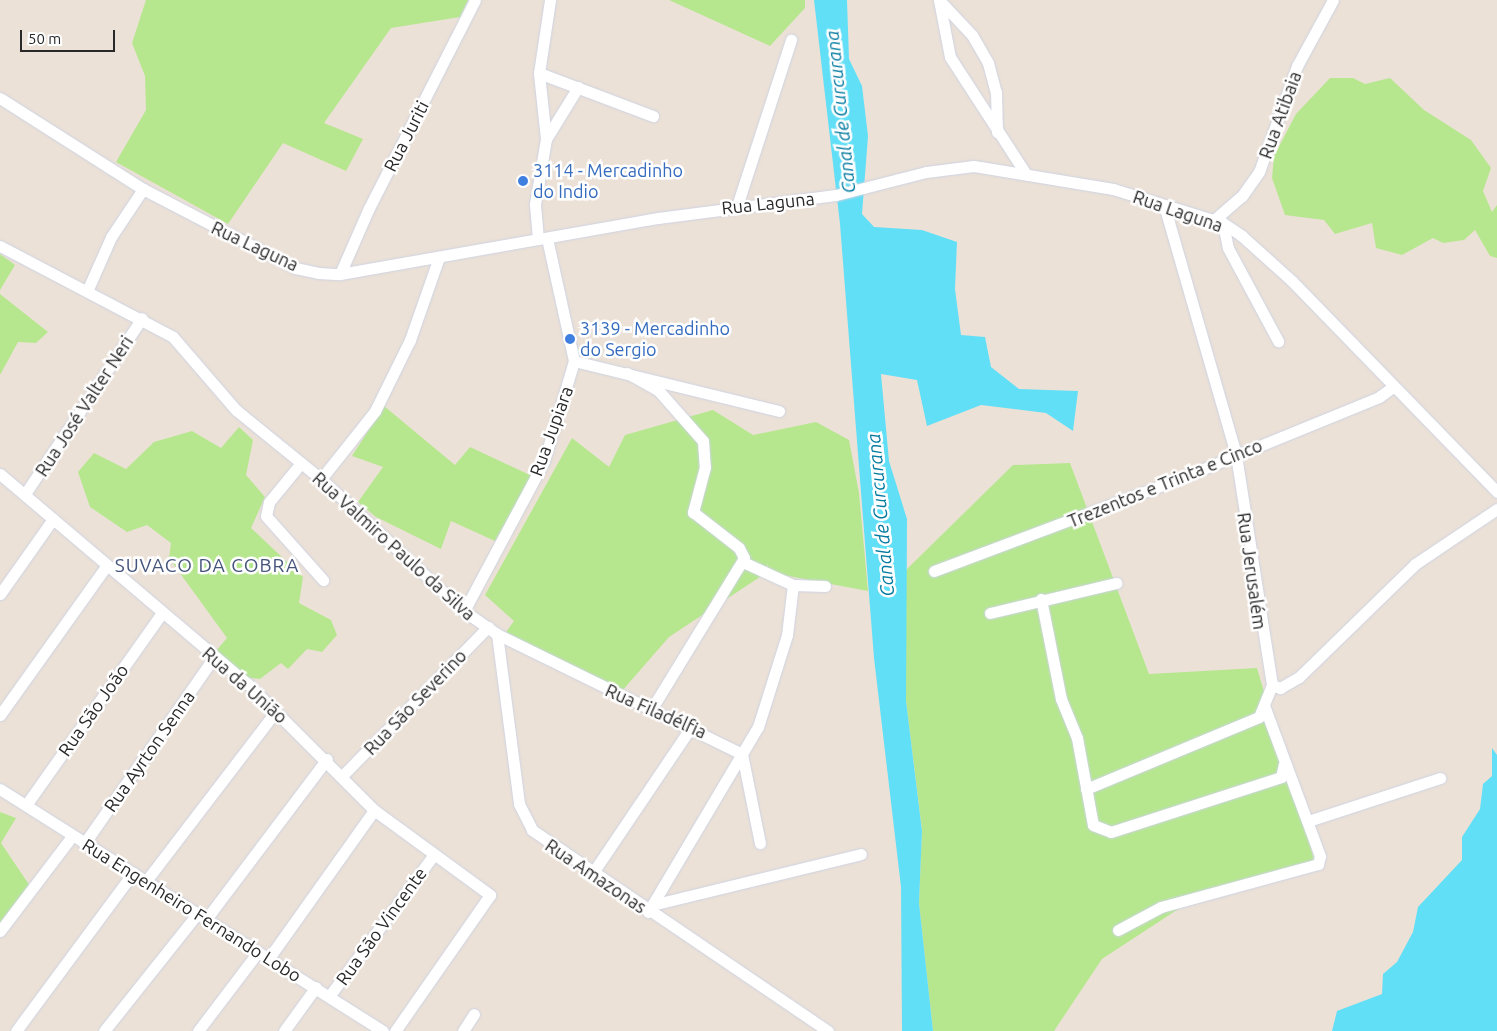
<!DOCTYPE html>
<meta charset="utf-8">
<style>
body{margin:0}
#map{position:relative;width:1497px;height:1031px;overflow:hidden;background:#ece1d7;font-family:Ubuntu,sans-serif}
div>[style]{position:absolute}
.green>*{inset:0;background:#b6e78f}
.water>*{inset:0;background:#61dff7}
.roads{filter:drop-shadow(0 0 1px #cdd3e2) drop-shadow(0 0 1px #cdd3e2)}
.minor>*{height:11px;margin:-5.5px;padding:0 5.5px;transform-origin:5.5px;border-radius:5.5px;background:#fff}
.dots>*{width:14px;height:14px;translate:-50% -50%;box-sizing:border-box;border:2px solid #fff;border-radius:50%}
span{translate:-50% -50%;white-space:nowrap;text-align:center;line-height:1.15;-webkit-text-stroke:5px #fff;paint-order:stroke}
.street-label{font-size:18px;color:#282828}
.shop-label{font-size:18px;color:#366cbe}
.left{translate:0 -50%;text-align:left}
.water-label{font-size:19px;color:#037aa0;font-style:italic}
.neighbourhood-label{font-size:19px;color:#45547b;letter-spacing:1px}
.scale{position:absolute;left:20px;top:30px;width:95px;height:22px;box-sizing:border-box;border:2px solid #282828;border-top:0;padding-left:6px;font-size:15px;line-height:18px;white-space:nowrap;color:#282828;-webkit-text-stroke:4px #fff;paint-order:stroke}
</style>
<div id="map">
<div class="green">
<i style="clip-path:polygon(146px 0,468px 0,460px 17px,391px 28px,324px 123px,363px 139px,346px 171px,283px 143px,228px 224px,116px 162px,146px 110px,145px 76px,132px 43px)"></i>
<i style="clip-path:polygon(669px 0,805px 0,805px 8px,770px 46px)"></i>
<i style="clip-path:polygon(1330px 78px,1353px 78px,1365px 84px,1390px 78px,1424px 110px,1471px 140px,1491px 168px,1483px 191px,1492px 212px,1497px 205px,1497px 258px,1490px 256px,1475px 230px,1464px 240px,1443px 243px,1433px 238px,1402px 255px,1376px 248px,1372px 223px,1335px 234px,1324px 220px,1285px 215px,1272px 178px,1274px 156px,1296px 114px)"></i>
<i style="clip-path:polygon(0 254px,15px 265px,0 290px)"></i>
<i style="clip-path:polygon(0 294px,48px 332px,36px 343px,18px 342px,0 375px)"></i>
<i style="clip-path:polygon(384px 406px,455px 465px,470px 447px,532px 476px,495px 541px,451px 521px,441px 549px,376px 517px,358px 502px,383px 467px,352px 456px)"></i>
<i style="clip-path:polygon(713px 410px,753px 435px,816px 422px,849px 440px,859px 493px,868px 591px,767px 572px,768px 561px,766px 573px,669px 637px,622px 691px,506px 632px,514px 621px,485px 595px,572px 438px,609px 467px,625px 435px)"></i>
<i style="clip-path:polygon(239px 427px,253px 440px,246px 475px,265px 497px,251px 528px,303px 577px,299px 603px,331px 620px,337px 635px,322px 652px,307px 649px,288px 669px,281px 663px,260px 679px,244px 677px,216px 651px,227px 638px,169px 558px,171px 543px,147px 525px,127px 532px,90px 507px,78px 472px,94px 453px,126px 469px,154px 442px,192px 431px,221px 448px)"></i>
<i style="clip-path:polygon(1070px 463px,1149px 674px,1257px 668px,1317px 869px,1186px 904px,1102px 959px,1054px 1031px,933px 1031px,919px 903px,922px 830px,906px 701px,906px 570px,1013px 465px)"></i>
<i style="clip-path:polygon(0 812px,16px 818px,1px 843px,32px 889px,0 929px)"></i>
</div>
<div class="water">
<i style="clip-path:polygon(814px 0,847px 0,849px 59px,862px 86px,868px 136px,862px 214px,874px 227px,922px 230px,957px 242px,955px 289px,961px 335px,985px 337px,991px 367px,1019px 389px,1078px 391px,1073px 431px,1046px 413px,981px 405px,927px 426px,917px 380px,881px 374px,889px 461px,907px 519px,906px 701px,922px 831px,919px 903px,933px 1031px,902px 1031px,901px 887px,874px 658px,840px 224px)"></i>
<i style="clip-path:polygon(1492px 748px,1497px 755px,1497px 1031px,1332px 1031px,1337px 1011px,1382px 994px,1383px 974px,1397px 962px,1413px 932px,1418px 907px,1462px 860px,1462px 837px,1480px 809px,1483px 784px,1492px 776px)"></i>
</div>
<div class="roads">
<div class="minor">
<i style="left:939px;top:0;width:58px;rotate:79.1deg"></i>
<i style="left:950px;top:57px;width:140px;rotate:57deg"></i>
<i style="left:939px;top:0;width:48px;rotate:46.7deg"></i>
<i style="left:972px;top:35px;width:32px;rotate:60deg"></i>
<i style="left:988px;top:63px;width:30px;rotate:75deg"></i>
<i style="left:996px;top:92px;width:40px;rotate:88.6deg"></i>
<i style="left:539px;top:73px;width:122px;rotate:20.7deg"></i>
<i style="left:0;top:98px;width:169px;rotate:32.5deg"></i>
<i style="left:143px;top:189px;width:171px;rotate:27.5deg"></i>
<i style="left:295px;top:268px;width:24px;rotate:12deg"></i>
<i style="left:318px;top:273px;width:22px;rotate:3deg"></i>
<i style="left:340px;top:274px;width:323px;rotate:-10deg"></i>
<i style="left:658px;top:218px;width:179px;rotate:-7.4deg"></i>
<i style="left:836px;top:195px;width:93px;rotate:-14.3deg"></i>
<i style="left:926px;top:172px;width:48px;rotate:-7.1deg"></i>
<i style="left:974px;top:166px;width:141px;rotate:9.4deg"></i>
<i style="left:1113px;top:189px;width:115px;rotate:17.2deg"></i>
<i style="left:1223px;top:223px;width:23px;rotate:34deg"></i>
<i style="left:1242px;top:236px;width:67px;rotate:42deg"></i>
<i style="left:1292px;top:281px;width:294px;rotate:45.8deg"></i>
<i style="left:546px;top:139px;width:61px;rotate:-58.4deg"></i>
<i style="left:1164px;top:205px;width:260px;rotate:73.9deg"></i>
<i style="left:1236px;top:455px;width:233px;rotate:81.1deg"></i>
<i style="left:737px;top:206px;width:175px;rotate:-72deg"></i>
<i style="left:1214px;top:220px;width:37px;rotate:-41deg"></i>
<i style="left:1242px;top:196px;width:29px;rotate:-55deg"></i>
<i style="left:1259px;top:172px;width:113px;rotate:-70.3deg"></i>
<i style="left:1297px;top:66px;width:75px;rotate:-61.4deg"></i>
<i style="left:1223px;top:223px;width:25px;rotate:79deg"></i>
<i style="left:1228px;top:248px;width:106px;rotate:61.7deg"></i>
<i style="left:538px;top:239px;width:35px;rotate:-95deg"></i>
<i style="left:535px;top:204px;width:66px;rotate:-80.4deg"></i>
<i style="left:546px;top:139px;width:66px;rotate:-96.1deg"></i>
<i style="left:539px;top:73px;width:74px;rotate:-81.4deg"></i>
<i style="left:0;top:246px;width:195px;rotate:27.7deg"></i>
<i style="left:173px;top:337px;width:96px;rotate:49.2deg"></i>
<i style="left:236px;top:410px;width:109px;rotate:39.1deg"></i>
<i style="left:321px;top:479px;width:195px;rotate:42.7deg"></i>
<i style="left:464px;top:611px;width:40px;rotate:34.9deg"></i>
<i style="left:497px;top:634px;width:273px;rotate:26.1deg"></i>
<i style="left:742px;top:754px;width:91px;rotate:78.6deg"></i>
<i style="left:340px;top:274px;width:72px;rotate:-66.3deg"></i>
<i style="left:369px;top:208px;width:233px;rotate:-63deg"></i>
<i style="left:88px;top:289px;width:57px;rotate:-66.1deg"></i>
<i style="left:111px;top:237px;width:58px;rotate:-56.3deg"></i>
<i style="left:574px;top:361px;width:211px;rotate:13.7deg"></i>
<i style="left:627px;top:373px;width:35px;rotate:29deg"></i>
<i style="left:658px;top:390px;width:68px;rotate:48.6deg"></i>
<i style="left:703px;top:441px;width:26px;rotate:86deg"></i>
<i style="left:705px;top:467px;width:47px;rotate:104.9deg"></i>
<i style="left:693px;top:512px;width:58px;rotate:38deg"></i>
<i style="left:739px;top:548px;width:11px;rotate:63deg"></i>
<i style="left:744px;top:558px;width:178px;rotate:121.5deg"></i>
<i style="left:301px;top:463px;width:50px;rotate:129.4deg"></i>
<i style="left:269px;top:502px;width:14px;rotate:102deg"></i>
<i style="left:266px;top:516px;width:86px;rotate:48.3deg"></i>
<i style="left:0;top:474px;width:325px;rotate:40.3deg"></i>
<i style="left:248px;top:684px;width:178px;rotate:45deg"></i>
<i style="left:374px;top:810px;width:144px;rotate:36.2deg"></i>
<i style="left:490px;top:895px;width:166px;rotate:124.9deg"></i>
<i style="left:321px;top:479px;width:87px;rotate:-51.5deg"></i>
<i style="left:375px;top:411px;width:79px;rotate:-63.8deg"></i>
<i style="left:410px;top:340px;width:88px;rotate:-70.7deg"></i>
<i style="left:25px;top:494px;width:211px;rotate:-56.4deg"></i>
<i style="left:743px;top:562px;width:55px;rotate:24.7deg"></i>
<i style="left:793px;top:585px;width:32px;rotate:2deg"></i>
<i style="left:934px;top:571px;width:259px;rotate:-20.6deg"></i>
<i style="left:1176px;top:480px;width:219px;rotate:-22.2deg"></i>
<i style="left:1379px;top:397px;width:17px;rotate:-36deg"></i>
<i style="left:0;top:594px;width:92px;rotate:-54.8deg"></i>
<i style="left:1041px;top:599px;width:102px;rotate:78.7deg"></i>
<i style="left:1061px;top:699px;width:42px;rotate:67.7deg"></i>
<i style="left:1077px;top:738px;width:88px;rotate:79.6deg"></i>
<i style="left:1093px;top:825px;width:19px;rotate:21deg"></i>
<i style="left:1111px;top:832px;width:179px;rotate:-17.9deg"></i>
<i style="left:1281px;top:777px;width:13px;rotate:-77deg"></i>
<i style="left:464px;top:611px;width:170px;rotate:-61.9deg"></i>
<i style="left:544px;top:461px;width:104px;rotate:-73.3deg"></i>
<i style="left:574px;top:361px;width:126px;rotate:-102.4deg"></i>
<i style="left:990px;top:613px;width:130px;rotate:-13.4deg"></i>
<i style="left:497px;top:634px;width:171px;rotate:82.6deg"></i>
<i style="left:519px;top:804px;width:29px;rotate:63deg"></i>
<i style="left:532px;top:830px;width:358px;rotate:34.2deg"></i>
<i style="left:1272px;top:685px;width:9px;rotate:21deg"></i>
<i style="left:1280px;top:688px;width:22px;rotate:-30deg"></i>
<i style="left:1299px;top:677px;width:162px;rotate:-44.2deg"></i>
<i style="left:1415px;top:564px;width:99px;rotate:-33.9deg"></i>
<i style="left:0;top:715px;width:184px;rotate:-54.5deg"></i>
<i style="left:342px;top:776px;width:209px;rotate:-45.6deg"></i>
<i style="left:0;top:789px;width:453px;rotate:32.3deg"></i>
<i style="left:1086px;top:789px;width:187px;rotate:-22.6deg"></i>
<i style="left:1259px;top:717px;width:35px;rotate:-68deg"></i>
<i style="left:26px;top:805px;width:234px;rotate:-54.7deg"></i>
<i style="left:1308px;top:821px;width:139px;rotate:-18deg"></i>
<i style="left:84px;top:844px;width:228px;rotate:-55.2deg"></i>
<i style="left:594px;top:871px;width:174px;rotate:-56deg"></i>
<i style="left:146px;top:881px;width:214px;rotate:-52.6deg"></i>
<i style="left:652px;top:905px;width:215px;rotate:-13.7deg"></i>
<i style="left:648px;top:912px;width:215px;rotate:-59.3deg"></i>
<i style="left:758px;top:727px;width:96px;rotate:-72.5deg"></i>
<i style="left:787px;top:635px;width:50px;rotate:-83.2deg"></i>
<i style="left:207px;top:918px;width:199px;rotate:-53deg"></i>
<i style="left:1118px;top:930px;width:49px;rotate:-28.1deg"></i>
<i style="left:1161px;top:907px;width:163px;rotate:-15.3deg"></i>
<i style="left:1318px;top:864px;width:8px;rotate:-76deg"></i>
<i style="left:1320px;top:856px;width:158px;rotate:-110.4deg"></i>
<i style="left:0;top:931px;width:119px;rotate:-52.8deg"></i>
<i style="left:269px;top:958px;width:181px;rotate:-54.6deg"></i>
<i style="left:330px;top:995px;width:173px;rotate:-53.5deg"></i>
<i style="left:16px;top:1031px;width:197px;rotate:-53.5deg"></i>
<i style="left:104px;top:1031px;width:151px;rotate:-51.5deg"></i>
<i style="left:198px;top:1031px;width:99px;rotate:-52.8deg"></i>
<i style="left:284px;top:1031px;width:54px;rotate:-54deg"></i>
<i style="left:463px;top:1031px;width:20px;rotate:-57deg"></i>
</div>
</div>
<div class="dots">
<i style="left:523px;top:181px;background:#3f7fe0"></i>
<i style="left:570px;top:339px;background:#3f7fe0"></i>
</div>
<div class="street-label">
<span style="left:1280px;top:115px;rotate:-70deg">Rua Atibaia</span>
<span style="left:406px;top:136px;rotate:-63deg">Rua Juriti</span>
<span style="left:768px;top:203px;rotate:-6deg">Rua Laguna</span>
<span style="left:1178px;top:211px;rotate:19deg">Rua Laguna</span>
<span style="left:255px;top:246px;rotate:25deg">Rua Laguna</span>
<span style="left:84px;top:406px;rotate:-57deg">Rua José Valter Neri</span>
<span style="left:551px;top:431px;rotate:-70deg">Rua Jupiara</span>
<span style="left:1165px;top:483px;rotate:-22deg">Trezentos e Trinta e Cinco</span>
<span style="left:394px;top:546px;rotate:42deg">Rua Valmiro Paulo da Silva</span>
<span style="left:1252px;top:571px;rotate:82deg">Rua Jerusalém</span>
<span style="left:245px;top:685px;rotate:41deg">Rua da União</span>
<span style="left:415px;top:702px;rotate:-46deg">Rua São Severino</span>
<span style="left:93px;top:710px;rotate:-55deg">Rua São João</span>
<span style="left:656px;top:711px;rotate:24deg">Rua Filadélfia</span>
<span style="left:149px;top:751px;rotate:-55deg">Rua Ayrton Senna</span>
<span style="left:596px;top:876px;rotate:34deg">Rua Amazonas</span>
<span style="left:192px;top:910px;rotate:32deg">Rua Engenheiro Fernando Lobo</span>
<span style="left:381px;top:926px;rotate:-54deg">Rua São Vincente</span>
</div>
<div class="shop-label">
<span class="left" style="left:533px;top:181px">3114 - Mercadinho<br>do Indio</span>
<span class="left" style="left:580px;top:339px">3139 - Mercadinho<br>do Sergio</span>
</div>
<div class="water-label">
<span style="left:841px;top:112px;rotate:-96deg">Canal de Curcurana</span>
<span style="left:881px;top:515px;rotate:-95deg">Canal de Curcurana</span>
</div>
<div class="neighbourhood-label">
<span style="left:207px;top:566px">SUVACO DA COBRA</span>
</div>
<div class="scale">50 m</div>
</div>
